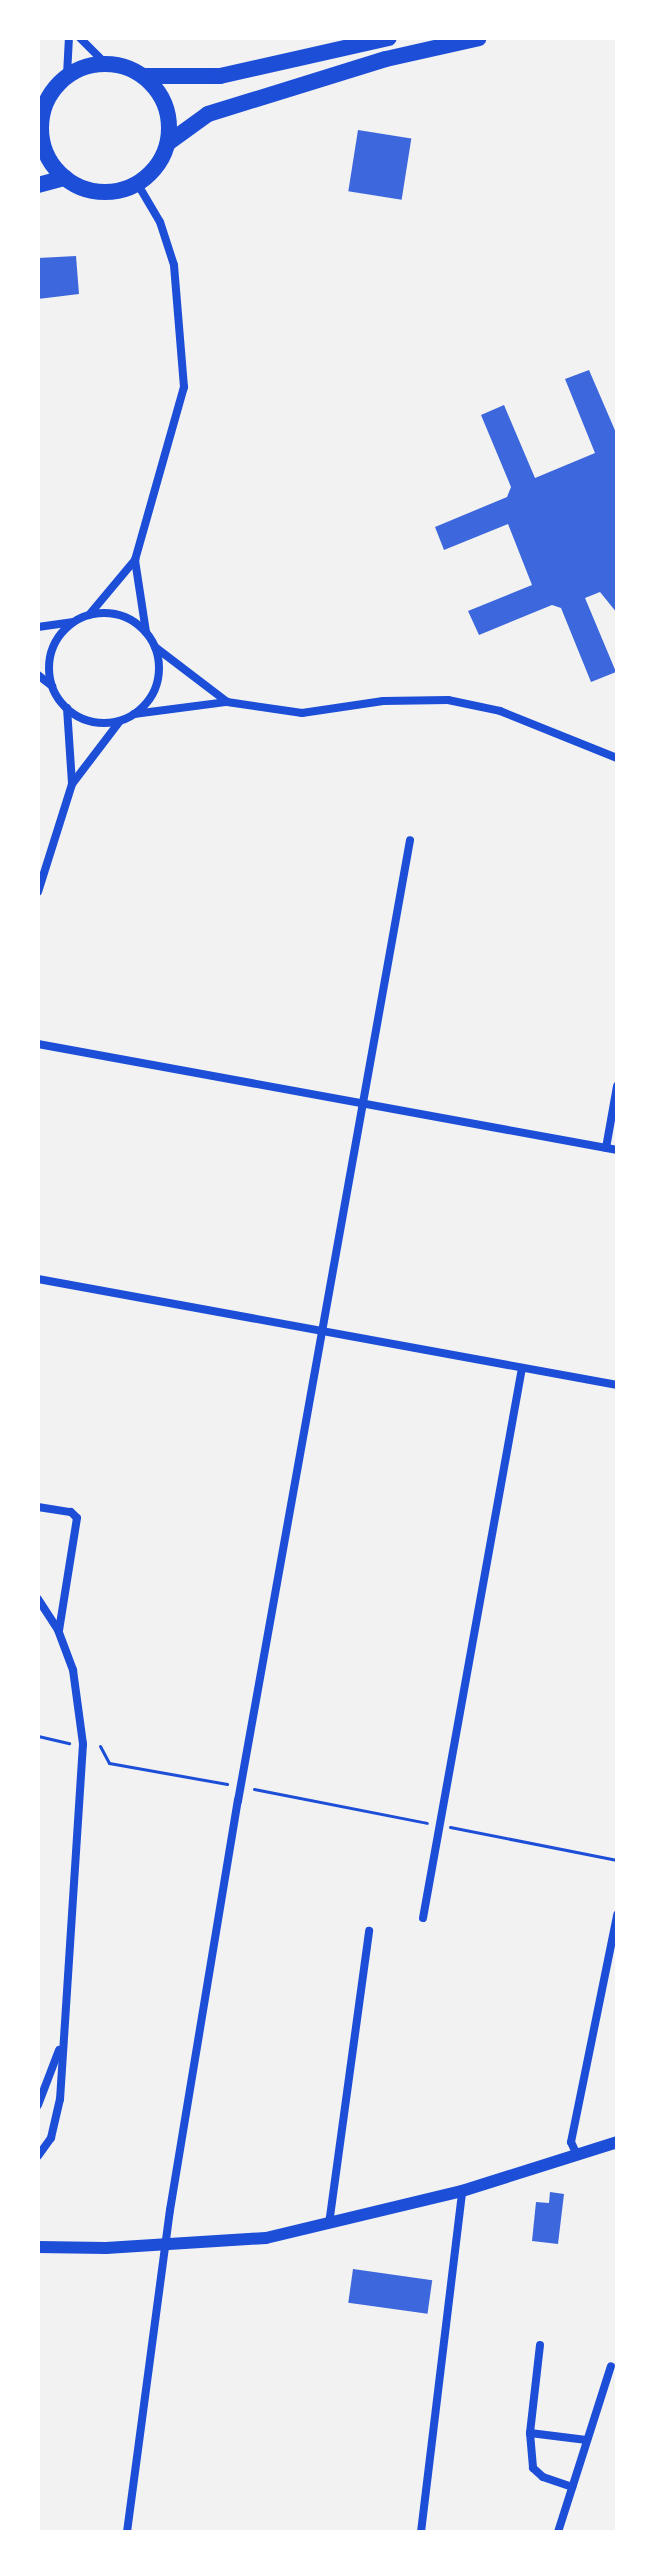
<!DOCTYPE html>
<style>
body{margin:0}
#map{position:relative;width:655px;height:2570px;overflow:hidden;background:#f2f2f2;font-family:"Sofia Sans Condensed",sans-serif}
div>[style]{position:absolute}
.building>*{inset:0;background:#3d67dc;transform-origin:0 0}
.path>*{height:3px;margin:-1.5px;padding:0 1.5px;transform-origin:1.5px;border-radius:1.5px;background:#1d4ed8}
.minor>*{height:8px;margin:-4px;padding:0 4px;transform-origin:4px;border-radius:4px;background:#1d4ed8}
.minor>.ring{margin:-4px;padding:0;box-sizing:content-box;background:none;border:8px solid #1d4ed8;border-radius:50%}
.tertiary>*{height:12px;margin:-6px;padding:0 6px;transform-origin:6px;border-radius:6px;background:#1d4ed8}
.primary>*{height:16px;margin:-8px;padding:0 8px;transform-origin:8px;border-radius:8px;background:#1d4ed8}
.primary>.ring{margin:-8px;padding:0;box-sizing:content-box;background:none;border:16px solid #1d4ed8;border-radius:50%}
span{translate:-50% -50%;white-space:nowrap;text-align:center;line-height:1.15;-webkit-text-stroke:7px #fff;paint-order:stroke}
.frame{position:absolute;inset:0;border:40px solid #fff;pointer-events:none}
</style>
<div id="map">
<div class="building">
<i style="left:358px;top:130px;width:54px;height:62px;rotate:9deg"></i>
<i style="clip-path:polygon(76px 256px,79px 294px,38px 299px,38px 258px)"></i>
<i style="clip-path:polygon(589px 370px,617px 435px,617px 613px,600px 592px,585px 598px,616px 672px,591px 682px,561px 608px,552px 605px,479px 635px,468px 611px,532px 585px,508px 524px,444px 550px,435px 527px,507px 497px,511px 487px,481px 415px,504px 405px,535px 478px,595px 453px,565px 379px)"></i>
<i style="clip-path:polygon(550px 2192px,564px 2194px,558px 2244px,532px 2241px,536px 2202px,549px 2203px)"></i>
<i style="left:353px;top:2269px;width:80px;height:34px;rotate:8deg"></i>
</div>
<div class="path">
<i style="left:38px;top:1736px;width:32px;rotate:13deg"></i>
<i style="left:100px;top:1746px;width:19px;rotate:62deg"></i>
<i style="left:109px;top:1763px;width:120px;rotate:10.1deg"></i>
<i style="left:254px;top:1789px;width:176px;rotate:11.1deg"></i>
<i style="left:450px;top:1827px;width:170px;rotate:11.2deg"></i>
</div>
<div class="minor">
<i style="left:80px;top:38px;width:35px;rotate:45deg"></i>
<i style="left:67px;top:75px;width:37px;rotate:-87deg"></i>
<i style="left:135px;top:560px;width:73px;rotate:81.3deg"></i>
<i class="ring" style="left:49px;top:613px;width:102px;height:102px"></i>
<i style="left:89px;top:615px;width:72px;rotate:-50.1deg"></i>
<i style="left:135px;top:560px;width:180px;rotate:-74.2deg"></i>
<i style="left:184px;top:387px;width:122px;rotate:-94.7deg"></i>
<i style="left:174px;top:265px;width:45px;rotate:-108deg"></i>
<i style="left:160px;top:222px;width:45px;rotate:-120.5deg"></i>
<i style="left:38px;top:627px;width:34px;rotate:-8deg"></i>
<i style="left:155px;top:647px;width:89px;rotate:37.3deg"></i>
<i style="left:38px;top:675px;width:18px;rotate:38deg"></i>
<i style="left:67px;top:708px;width:75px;rotate:86.2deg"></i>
<i style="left:134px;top:714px;width:94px;rotate:-7.4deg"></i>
<i style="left:227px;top:702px;width:76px;rotate:8.3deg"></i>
<i style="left:302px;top:713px;width:82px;rotate:-8.4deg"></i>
<i style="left:383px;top:701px;width:65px;rotate:-0.9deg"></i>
<i style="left:448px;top:700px;width:53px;rotate:11.9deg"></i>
<i style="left:500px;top:711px;width:126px;rotate:21.9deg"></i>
<i style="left:38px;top:892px;width:113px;rotate:-72.5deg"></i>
<i style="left:72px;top:784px;width:79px;rotate:-52.7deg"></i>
<i style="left:38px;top:1044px;width:589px;rotate:10.37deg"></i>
<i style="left:606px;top:1148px;width:63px;rotate:-79.9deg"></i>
<i style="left:38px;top:1279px;width:589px;rotate:10.37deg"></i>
<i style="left:38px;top:1507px;width:33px;rotate:9deg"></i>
<i style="left:71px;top:1512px;width:8px;rotate:45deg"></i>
<i style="left:77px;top:1518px;width:113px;rotate:99.1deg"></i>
<i style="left:38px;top:1599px;width:37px;rotate:57deg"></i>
<i style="left:58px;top:1630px;width:43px;rotate:69.4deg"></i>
<i style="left:73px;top:1670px;width:75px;rotate:82.3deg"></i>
<i style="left:83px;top:1744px;width:356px;rotate:93.7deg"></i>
<i style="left:60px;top:2099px;width:40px;rotate:103deg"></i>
<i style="left:51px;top:2138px;width:22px;rotate:126deg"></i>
<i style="left:423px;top:1918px;width:559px;rotate:-79.8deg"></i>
<i style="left:38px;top:2105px;width:59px;rotate:-69.1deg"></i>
<i style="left:577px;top:2155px;width:14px;rotate:-115deg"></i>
<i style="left:571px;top:2142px;width:232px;rotate:-78.5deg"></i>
<i style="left:329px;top:2224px;width:296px;rotate:-82.2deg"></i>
<i style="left:540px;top:2345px;width:89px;rotate:96.5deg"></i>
<i style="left:530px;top:2433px;width:35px;rotate:85deg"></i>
<i style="left:533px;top:2468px;width:13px;rotate:42deg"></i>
<i style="left:543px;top:2477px;width:31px;rotate:19deg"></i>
<i style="left:530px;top:2433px;width:57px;rotate:7deg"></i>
<i style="left:127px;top:2532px;width:325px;rotate:-82.4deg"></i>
<i style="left:170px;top:2210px;width:415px;rotate:-80.6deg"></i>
<i style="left:238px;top:1801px;width:976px;rotate:-79.85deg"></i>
<i style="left:421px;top:2532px;width:343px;rotate:-83.1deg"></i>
<i style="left:558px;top:2532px;width:174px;rotate:-72.3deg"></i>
</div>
<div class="tertiary">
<i style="left:38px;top:2247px;width:68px;rotate:0.8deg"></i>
<i style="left:106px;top:2248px;width:160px;rotate:-3.6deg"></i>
<i style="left:266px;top:2238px;width:202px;rotate:-13.5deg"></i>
<i style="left:462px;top:2191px;width:163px;rotate:-17.5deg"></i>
</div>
<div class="primary">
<i class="ring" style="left:41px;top:64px;width:112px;height:112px"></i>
<i style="left:144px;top:76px;width:76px"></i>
<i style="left:220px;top:76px;width:173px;rotate:-12.7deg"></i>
<i style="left:168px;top:143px;width:49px;rotate:-35.9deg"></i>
<i style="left:208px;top:114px;width:186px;rotate:-17.2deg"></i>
<i style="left:386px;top:59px;width:95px;rotate:-12.7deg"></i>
<i style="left:38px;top:185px;width:28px;rotate:-15deg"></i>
</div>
<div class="frame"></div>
</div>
